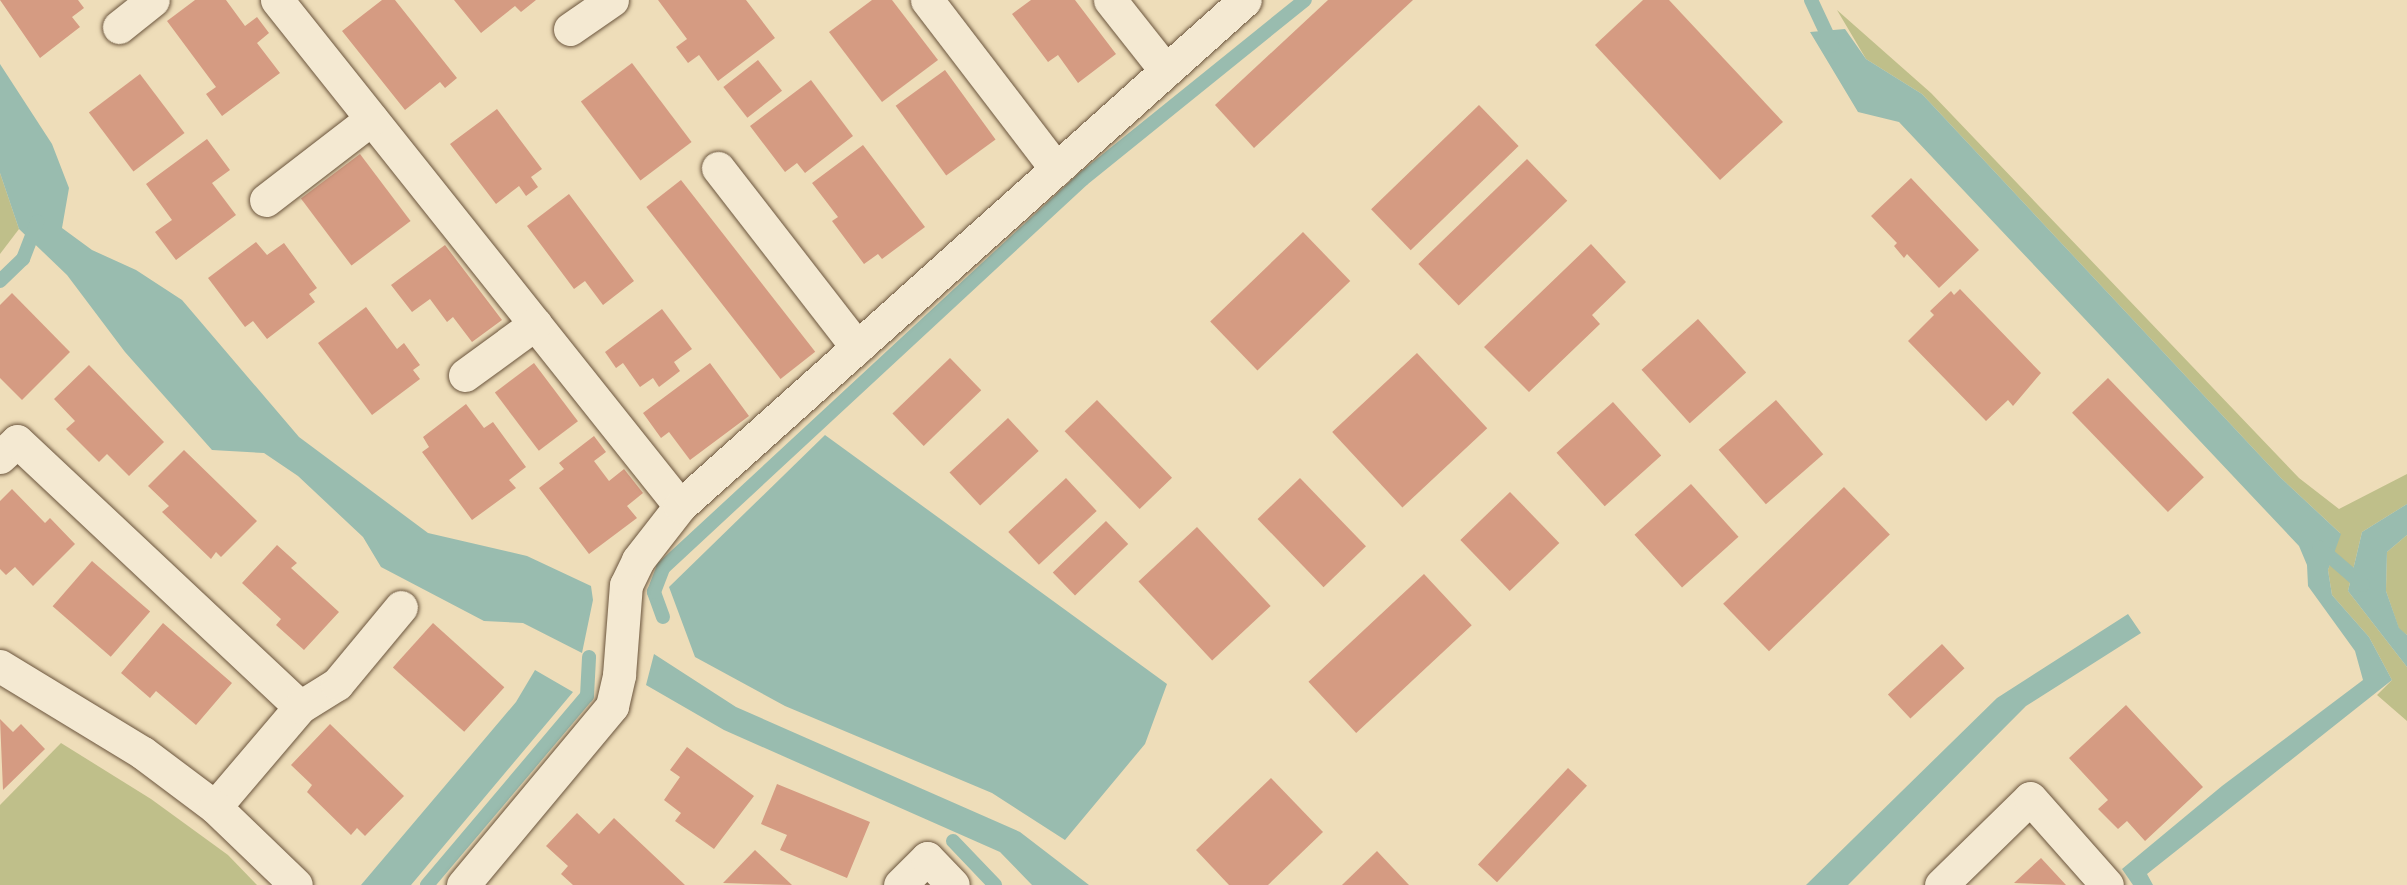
<!DOCTYPE html>
<style>
body{margin:0}
#map{position:relative;width:2407px;height:885px;overflow:hidden;background:#eeddb9;font-family:Cardo,serif}
div>[style]{position:absolute}
.green>*{inset:0;background:#bfbf8a}
.water>*{inset:0;background:#99bcaf}
.stream>*{height:14px;margin:-7px;padding:0 7px;transform-origin:7px;border-radius:7px;background:#99bcaf}
.building>*{inset:0;background:#d59b82;transform-origin:0 0}
.roads{filter:drop-shadow(0 0 2px #6b553d) drop-shadow(0 0 2px #6b553d)}
.minor>*{height:33px;margin:-16.5px;padding:0 16.5px;transform-origin:16.5px;border-radius:16.5px;background:#f4e9d2}
.tertiary>*{height:33px;margin:-16.5px;padding:0 16.5px;transform-origin:16.5px;border-radius:16.5px;background:#f4e9d2}
span{translate:-50% -50%;white-space:nowrap;text-align:center;line-height:1.15;-webkit-text-stroke:4.5px #f4e9d2;paint-order:stroke}
</style>
<div id="map">
<div class="green">
<i style="clip-path:polygon(1837px 10px,1931px 93px,2299px 478px,2339px 509px,2407px 474px,2407px 504px,2362px 532px,2348px 591px,2407px 667px,2407px 721px,2377px 695px,2392px 680px,2369px 637px,2332px 595px,2328px 570px,2340px 533px,2281px 478px,1922px 94px,1866px 59px)"></i>
<i style="clip-path:polygon(0 173px,19px 229px,0 254px)"></i>
<i style="clip-path:polygon(2407px 535px,2407px 635px,2399px 629px,2386px 591px,2387px 552px)"></i>
<i style="clip-path:polygon(61px 743px,151px 799px,228px 855px,257px 885px,0 885px,0 805px)"></i>
</div>
<div class="water">
<i style="clip-path:polygon(1845px 29px,1866px 59px,1922px 94px,2281px 478px,2341px 534px,2328px 570px,2332px 595px,2369px 637px,2392px 680px,2147px 874px,2153px 885px,2133px 885px,2122px 869px,2222px 786px,2363px 680px,2355px 651px,2308px 586px,2307px 565px,2299px 546px,1899px 122px,1858px 112px,1810px 32px)"></i>
<i style="clip-path:polygon(0 64px,52px 144px,69px 188px,62px 228px,92px 250px,136px 270px,182px 300px,299px 437px,428px 533px,527px 556px,591px 586px,593px 600px,582px 653px,523px 623px,484px 621px,381px 567px,363px 537px,298px 476px,264px 453px,212px 450px,125px 352px,67px 275px,19px 229px,0 173px)"></i>
<i style="clip-path:polygon(825px 435px,1167px 684px,1145px 744px,1065px 840px,992px 793px,785px 706px,695px 657px,669px 587px)"></i>
<i style="clip-path:polygon(2407px 504px,2407px 535px,2387px 552px,2386px 591px,2399px 628px,2407px 635px,2407px 667px,2348px 591px,2362px 532px)"></i>
<i style="clip-path:polygon(2128px 614px,2141px 633px,2026px 706px,1848px 885px,1806px 885px,1997px 698px)"></i>
<i style="clip-path:polygon(654px 654px,736px 707px,1020px 832px,1089px 885px,1032px 885px,1000px 852px,724px 730px,646px 685px)"></i>
<i style="clip-path:polygon(535px 670px,573px 692px,411px 885px,361px 885px,516px 702px)"></i>
</div>
<div class="stream">
<i style="left:1811px;top:0;width:50px;rotate:65deg"></i>
<i style="left:0;top:281px;width:32px;rotate:-44deg"></i>
<i style="left:23px;top:259px;width:40px;rotate:-69deg"></i>
<i style="left:2319px;top:547px;width:58px;rotate:40.8deg"></i>
<i style="left:663px;top:617px;width:27px;rotate:-110deg"></i>
<i style="left:654px;top:592px;width:26px;rotate:-69deg"></i>
<i style="left:663px;top:568px;width:572px;rotate:-42.81deg"></i>
<i style="left:1083px;top:179px;width:285px;rotate:-38.9deg"></i>
<i style="left:953px;top:841px;width:61px;rotate:46.3deg"></i>
<i style="left:427px;top:885px;width:248px;rotate:-49.8deg"></i>
<i style="left:587px;top:696px;width:39px;rotate:-87deg"></i>
</div>
<div class="building">
<i style="clip-path:polygon(0 0,78px 0,84px 8px,72px 17px,80px 27px,40px 58px)"></i>
<i style="clip-path:polygon(195px 0,226px 0,245px 26px,257px 17px,269px 33px,257px 43px,280px 73px,222px 116px,206px 94px,216px 87px,167px 21px)"></i>
<i style="clip-path:polygon(382px 0,395px 0,457px 78px,445px 88px,440px 82px,405px 110px,342px 31px)"></i>
<i style="clip-path:polygon(454px 0,536px 0,521px 12px,515px 6px,481px 33px)"></i>
<i style="clip-path:polygon(658px 0,746px 0,775px 38px,718px 81px,699px 55px,688px 63px,676px 47px,687px 39px)"></i>
<i style="clip-path:polygon(872px 0,892px 0,938px 60px,882px 102px,829px 32px)"></i>
<i style="clip-path:polygon(1031px 0,1075px 0,1116px 54px,1078px 83px,1058px 55px,1048px 62px,1012px 14px)"></i>
<i style="clip-path:polygon(1328px 0,1413px 0,1254px 148px,1215px 105px)"></i>
<i style="clip-path:polygon(1643px 0,1669px 0,1783px 122px,1720px 180px,1595px 45px)"></i>
<i style="left:758px;top:60px;width:39px;height:44px;rotate:52deg"></i>
<i style="left:632px;top:63px;width:99px;height:64px;rotate:53deg"></i>
<i style="left:945px;top:70px;width:86px;height:61px;rotate:54deg"></i>
<i style="left:140px;top:74px;width:74px;height:64px;rotate:53deg"></i>
<i style="clip-path:polygon(811px 80px,853px 136px,805px 173px,797px 163px,785px 172px,750px 126px)"></i>
<i style="left:1479px;top:105px;width:57px;height:150px;rotate:46deg"></i>
<i style="clip-path:polygon(497px 109px,542px 169px,531px 177px,538px 187px,526px 196px,519px 186px,496px 204px,450px 144px)"></i>
<i style="clip-path:polygon(207px 139px,230px 170px,212px 183px,236px 215px,176px 260px,155px 232px,172px 220px,146px 184px)"></i>
<i style="clip-path:polygon(863px 145px,925px 227px,882px 259px,878px 254px,864px 264px,832px 221px,838px 217px,812px 183px)"></i>
<i style="left:360px;top:154px;width:84px;height:74px;rotate:53deg"></i>
<i style="left:1527px;top:159px;width:58px;height:151px;rotate:46deg"></i>
<i style="clip-path:polygon(1911px 178px,1979px 250px,1939px 288px,1907px 254px,1904px 258px,1894px 246px,1897px 243px,1871px 216px)"></i>
<i style="left:681px;top:180px;width:218px;height:44px;rotate:52deg"></i>
<i style="clip-path:polygon(569px 194px,634px 281px,603px 305px,585px 281px,574px 289px,527px 226px)"></i>
<i style="left:1303px;top:232px;width:68px;height:129px;rotate:46deg"></i>
<i style="clip-path:polygon(256px 242px,267px 255px,284px 243px,317px 288px,309px 294px,315px 302px,267px 339px,253px 321px,245px 327px,208px 278px)"></i>
<i style="clip-path:polygon(1591px 244px,1626px 282px,1592px 315px,1600px 324px,1529px 392px,1484px 347px)"></i>
<i style="clip-path:polygon(445px 245px,502px 320px,472px 342px,453px 317px,447px 322px,430px 299px,412px 312px,391px 285px)"></i>
<i style="clip-path:polygon(1960px 289px,2041px 373px,2013px 406px,2008px 400px,1986px 421px,1908px 341px,1934px 315px,1930px 311px,1951px 291px,1954px 295px)"></i>
<i style="clip-path:polygon(12px 293px,70px 352px,22px 400px,0 378px,0 305px)"></i>
<i style="clip-path:polygon(366px 307px,397px 349px,404px 343px,420px 365px,413px 370px,420px 379px,372px 415px,318px 343px)"></i>
<i style="clip-path:polygon(662px 309px,692px 349px,674px 362px,680px 371px,659px 387px,653px 378px,640px 387px,623px 363px,616px 368px,605px 352px)"></i>
<i style="left:1698px;top:319px;width:72px;height:76px;rotate:48deg"></i>
<i style="left:1417px;top:353px;width:103px;height:116px;rotate:47deg"></i>
<i style="left:950px;top:358px;width:45px;height:80px;rotate:46deg"></i>
<i style="left:534px;top:363px;width:73px;height:49px;rotate:53deg"></i>
<i style="clip-path:polygon(710px 363px,749px 416px,690px 460px,669px 432px,661px 438px,643px 413px)"></i>
<i style="clip-path:polygon(89px 365px,164px 442px,129px 476px,107px 454px,99px 462px,66px 429px,75px 421px,54px 399px)"></i>
<i style="left:2108px;top:378px;width:138px;height:50px;rotate:46deg"></i>
<i style="left:1097px;top:400px;width:108px;height:45px;rotate:46deg"></i>
<i style="left:1776px;top:400px;width:72px;height:76px;rotate:49deg"></i>
<i style="left:1613px;top:402px;width:72px;height:76px;rotate:48deg"></i>
<i style="clip-path:polygon(466px 404px,484px 428px,493px 422px,526px 467px,509px 480px,516px 488px,472px 520px,422px 452px,429px 447px,423px 437px)"></i>
<i style="left:1008px;top:418px;width:45px;height:80px;rotate:47deg"></i>
<i style="clip-path:polygon(594px 436px,606px 452px,594px 461px,609px 481px,624px 469px,643px 493px,627px 506px,637px 518px,589px 554px,539px 488px,564px 469px,559px 463px)"></i>
<i style="clip-path:polygon(184px 450px,257px 521px,221px 557px,216px 552px,211px 559px,162px 512px,169px 506px,148px 486px)"></i>
<i style="left:1066px;top:478px;width:45px;height:79px;rotate:47deg"></i>
<i style="left:1300px;top:478px;width:95px;height:59px;rotate:46deg"></i>
<i style="left:1691px;top:484px;width:71px;height:76px;rotate:48deg"></i>
<i style="left:1844px;top:487px;width:66px;height:168px;rotate:46deg"></i>
<i style="clip-path:polygon(12px 489px,45px 523px,50px 518px,75px 544px,33px 586px,15px 567px,6px 575px,0 569px,0 501px)"></i>
<i style="left:1510px;top:492px;width:71px;height:69px;rotate:46deg"></i>
<i style="left:1106px;top:521px;width:32px;height:74px;rotate:46deg"></i>
<i style="left:1197px;top:527px;width:108px;height:80px;rotate:47deg"></i>
<i style="clip-path:polygon(277px 545px,297px 563px,291px 568px,339px 612px,304px 650px,276px 625px,281px 619px,242px 583px)"></i>
<i style="left:92px;top:561px;width:77px;height:60px;rotate:41deg"></i>
<i style="left:1424px;top:574px;width:70px;height:158px;rotate:47deg"></i>
<i style="clip-path:polygon(163px 623px,232px 683px,196px 725px,156px 691px,150px 698px,121px 673px)"></i>
<i style="left:433px;top:623px;width:96px;height:60px;rotate:42deg"></i>
<i style="left:1942px;top:644px;width:33px;height:74px;rotate:47deg"></i>
<i style="clip-path:polygon(2126px 705px,2203px 787px,2145px 841px,2127px 821px,2118px 829px,2098px 809px,2108px 800px,2069px 758px)"></i>
<i style="clip-path:polygon(0 719px,13px 732px,21px 724px,45px 749px,3px 790px)"></i>
<i style="clip-path:polygon(330px 724px,404px 796px,365px 836px,357px 828px,351px 835px,307px 792px,312px 785px,291px 765px)"></i>
<i style="clip-path:polygon(687px 747px,754px 796px,714px 849px,675px 821px,681px 813px,664px 800px,680px 777px,670px 770px)"></i>
<i style="left:1568px;top:768px;width:26px;height:132px;rotate:43deg"></i>
<i style="clip-path:polygon(1271px 778px,1323px 832px,1268px 885px,1229px 885px,1196px 850px)"></i>
<i style="clip-path:polygon(777px 784px,870px 822px,847px 878px,780px 850px,787px 835px,761px 824px)"></i>
<i style="clip-path:polygon(577px 813px,599px 834px,614px 818px,685px 885px,573px 885px,561px 874px,568px 866px,546px 846px)"></i>
<i style="clip-path:polygon(755px 850px,792px 885px,723px 883px)"></i>
<i style="clip-path:polygon(1377px 851px,1409px 885px,1342px 885px)"></i>
<i style="clip-path:polygon(2041px 858px,2066px 885px,2014px 883px)"></i>
</div>
<div class="roads">
<div class="minor">
<i style="left:277px;top:0;width:647px;rotate:51.46deg"></i>
<i style="left:927px;top:0;width:213px;rotate:52.6deg"></i>
<i style="left:1110px;top:0;width:90px;rotate:51.7deg"></i>
<i style="left:119px;top:27px;width:43px;rotate:-38.5deg"></i>
<i style="left:570px;top:29px;width:51px;rotate:-34.6deg"></i>
<i style="left:718px;top:168px;width:227px;rotate:52.2deg"></i>
<i style="left:266px;top:200px;width:133px;rotate:-37.6deg"></i>
<i style="left:465px;top:375px;width:87px;rotate:-36.1deg"></i>
<i style="left:0;top:457px;width:23px;rotate:-43deg"></i>
<i style="left:17px;top:441px;width:388px;rotate:43.2deg"></i>
<i style="left:300px;top:707px;width:131px;rotate:130.4deg"></i>
<i style="left:300px;top:707px;width:44px;rotate:-31.9deg"></i>
<i style="left:337px;top:684px;width:100px;rotate:-50.3deg"></i>
<i style="left:463px;top:885px;width:233px;rotate:-50.2deg"></i>
<i style="left:612px;top:706px;width:32px;rotate:-77deg"></i>
<i style="left:619px;top:675px;width:90px;rotate:-85.6deg"></i>
<i style="left:626px;top:585px;width:28px;rotate:-64deg"></i>
<i style="left:638px;top:560px;width:68px;rotate:-52.1deg"></i>
<i style="left:680px;top:506px;width:758px;rotate:-41.85deg"></i>
<i style="left:900px;top:885px;width:38px;rotate:-45deg"></i>
<i style="left:927px;top:858px;width:37px;rotate:46deg"></i>
<i style="left:1941px;top:885px;width:124px;rotate:-44.3deg"></i>
<i style="left:2030px;top:798px;width:116px;rotate:48.5deg"></i>
</div>
<div class="tertiary">
<i style="left:0;top:666px;width:167px;rotate:31.3deg"></i>
<i style="left:143px;top:753px;width:90px;rotate:36.9deg"></i>
<i style="left:215px;top:807px;width:112px;rotate:43.9deg"></i>
</div>
</div>
</div>
